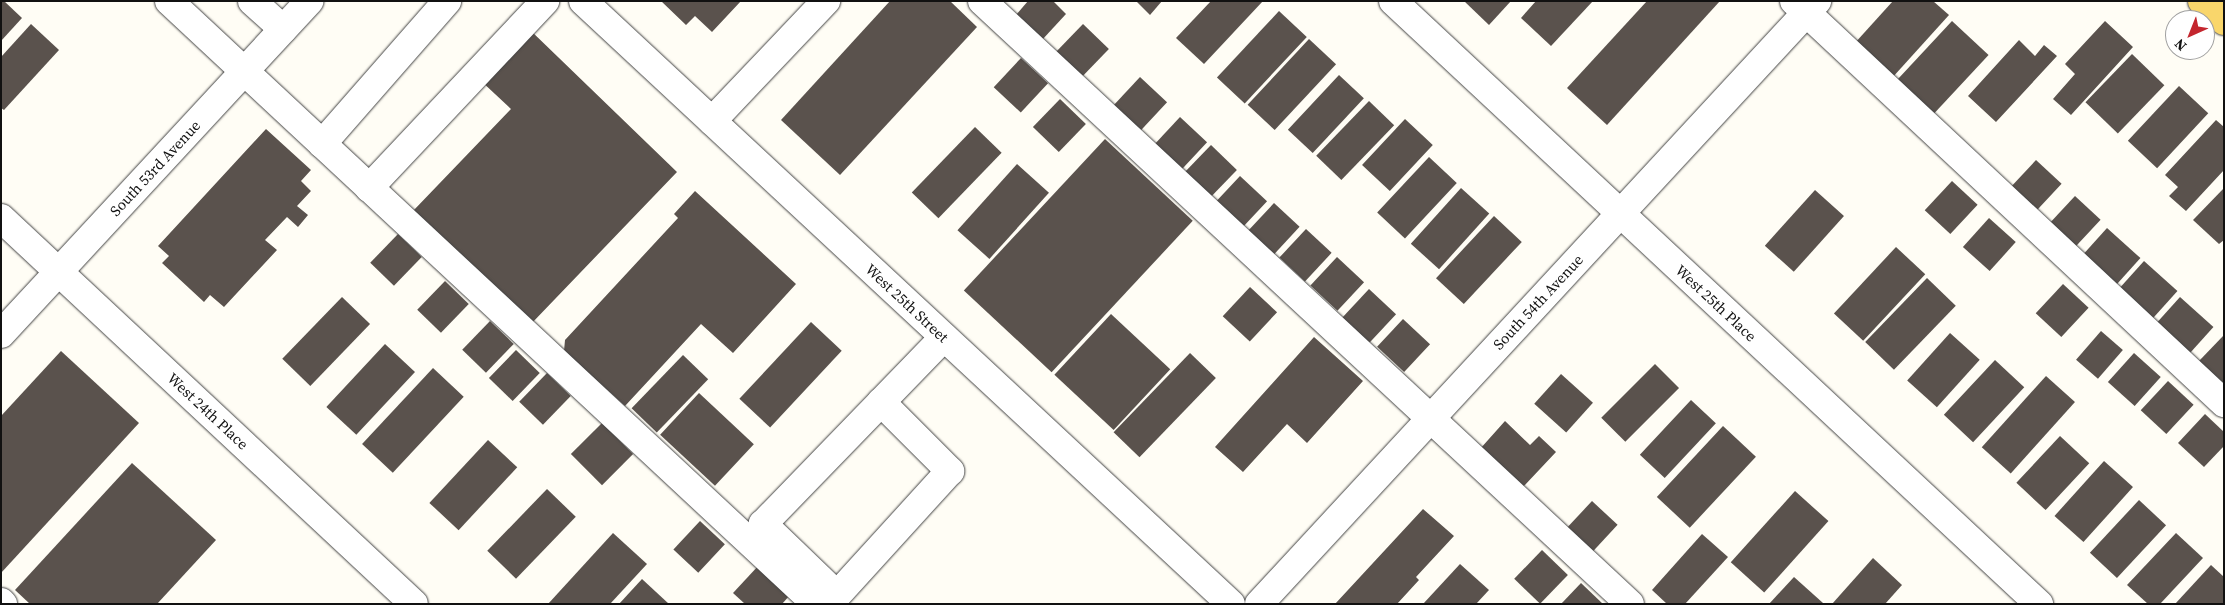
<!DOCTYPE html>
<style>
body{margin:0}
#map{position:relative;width:2225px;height:605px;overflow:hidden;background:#fffdf5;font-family:"Source Serif 4",serif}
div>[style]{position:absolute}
.building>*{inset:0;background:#5a524d;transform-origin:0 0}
.roads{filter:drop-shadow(0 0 1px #444) drop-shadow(0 0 1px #444)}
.minor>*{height:28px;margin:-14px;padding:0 14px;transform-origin:14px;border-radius:14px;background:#fff}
.major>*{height:28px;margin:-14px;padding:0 14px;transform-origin:14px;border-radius:14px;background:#f9d66b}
span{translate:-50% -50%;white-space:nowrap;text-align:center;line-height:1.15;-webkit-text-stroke:5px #fff;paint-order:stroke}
.street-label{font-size:15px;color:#111}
.frame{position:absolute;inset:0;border:2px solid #111;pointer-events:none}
.north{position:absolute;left:2165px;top:10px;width:50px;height:50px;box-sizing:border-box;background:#fff;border:1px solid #a0a0a0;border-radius:50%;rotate:224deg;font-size:14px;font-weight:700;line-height:20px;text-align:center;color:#111}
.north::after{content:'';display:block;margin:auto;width:18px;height:22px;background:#c4262e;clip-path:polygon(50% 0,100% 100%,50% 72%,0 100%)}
</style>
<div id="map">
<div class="building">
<i style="clip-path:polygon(1px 1px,4px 1px,22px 18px,1px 41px)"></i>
<i style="clip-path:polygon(661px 1px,741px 1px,712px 32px,695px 16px,686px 25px)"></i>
<i style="clip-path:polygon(890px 1px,950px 1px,977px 27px,840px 175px,781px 120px)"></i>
<i style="clip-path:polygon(1028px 1px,1053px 1px,1066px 14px,1042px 40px,1016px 15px)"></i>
<i style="clip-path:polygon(1136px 1px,1162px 1px,1150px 15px)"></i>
<i style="clip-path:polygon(1211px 1px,1263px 1px,1204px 64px,1176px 38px)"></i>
<i style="clip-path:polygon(1464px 1px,1511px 1px,1489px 25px)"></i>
<i style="clip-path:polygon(1536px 1px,1593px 1px,1551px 46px,1521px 18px)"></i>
<i style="clip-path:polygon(1647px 1px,1720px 1px,1607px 125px,1567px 88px)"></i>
<i style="clip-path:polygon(1893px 1px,1933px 1px,1949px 15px,1892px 78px,1854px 44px)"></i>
<i style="left:1279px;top:11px;width:38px;height:91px;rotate:43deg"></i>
<i style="left:1952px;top:21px;width:50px;height:85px;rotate:43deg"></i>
<i style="clip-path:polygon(2105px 21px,2133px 47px,2071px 115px,2053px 99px,2075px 74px,2065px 64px)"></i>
<i style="clip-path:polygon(31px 24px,59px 50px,4px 110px,1px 108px,1px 57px)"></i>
<i style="left:1083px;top:24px;width:36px;height:40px;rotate:44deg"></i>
<i style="clip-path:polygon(529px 29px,677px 172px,531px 324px,413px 211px,511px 109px,480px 80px)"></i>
<i style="left:1309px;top:39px;width:37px;height:90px;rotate:43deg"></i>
<i style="clip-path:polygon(2019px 40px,2035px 56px,2044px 45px,2057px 56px,1996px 122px,1968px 96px)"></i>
<i style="left:2132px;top:54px;width:45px;height:67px;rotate:44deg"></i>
<i style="left:1021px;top:58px;width:37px;height:40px;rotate:43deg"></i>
<i style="left:1339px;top:75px;width:34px;height:75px;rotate:43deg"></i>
<i style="left:1140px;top:77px;width:37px;height:40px;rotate:43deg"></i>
<i style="left:2179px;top:86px;width:40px;height:75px;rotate:43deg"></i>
<i style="left:1060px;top:99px;width:36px;height:39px;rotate:44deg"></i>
<i style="left:1369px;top:101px;width:35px;height:76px;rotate:44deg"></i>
<i style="left:1180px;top:117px;width:37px;height:40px;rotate:43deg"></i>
<i style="left:1405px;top:119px;width:38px;height:63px;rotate:43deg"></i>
<i style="clip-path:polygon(2216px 120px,2224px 127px,2224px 170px,2186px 211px,2169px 196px,2178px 187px,2165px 175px)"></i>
<i style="left:975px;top:127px;width:37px;height:91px;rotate:44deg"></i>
<i style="clip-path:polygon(266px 129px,311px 170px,301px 181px,311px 191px,297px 206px,308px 215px,298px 227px,287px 217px,265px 240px,277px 250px,224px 307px,210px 295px,204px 302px,162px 263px,169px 256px,158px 246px)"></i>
<i style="left:1105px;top:139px;width:120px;height:207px;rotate:43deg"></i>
<i style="left:1211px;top:145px;width:36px;height:40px;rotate:44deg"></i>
<i style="left:1429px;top:157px;width:38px;height:76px;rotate:43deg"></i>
<i style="left:2036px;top:160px;width:35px;height:40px;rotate:43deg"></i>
<i style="left:1017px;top:164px;width:43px;height:89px;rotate:42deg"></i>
<i style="left:1240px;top:176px;width:37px;height:35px;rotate:43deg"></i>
<i style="left:1952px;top:181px;width:35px;height:40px;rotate:43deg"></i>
<i style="left:1461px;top:188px;width:38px;height:75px;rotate:42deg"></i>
<i style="clip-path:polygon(2224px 188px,2224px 240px,2219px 244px,2193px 220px)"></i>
<i style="left:1815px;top:190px;width:39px;height:75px;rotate:42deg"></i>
<i style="clip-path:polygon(695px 191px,796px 284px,733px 353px,701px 324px,625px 406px,564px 351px,565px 340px,678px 218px,674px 214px)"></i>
<i style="left:2075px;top:196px;width:35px;height:40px;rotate:43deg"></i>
<i style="left:1274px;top:203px;width:35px;height:39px;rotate:43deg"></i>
<i style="left:1494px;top:216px;width:38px;height:85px;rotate:43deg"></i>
<i style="left:1989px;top:218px;width:36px;height:39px;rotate:42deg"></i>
<i style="left:2107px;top:228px;width:45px;height:38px;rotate:42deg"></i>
<i style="left:1306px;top:229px;width:35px;height:39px;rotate:43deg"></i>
<i style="left:398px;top:234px;width:33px;height:40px;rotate:44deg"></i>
<i style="left:1896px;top:247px;width:40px;height:91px;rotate:43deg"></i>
<i style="left:1337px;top:257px;width:37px;height:39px;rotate:43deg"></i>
<i style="left:2144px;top:261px;width:45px;height:38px;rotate:42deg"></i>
<i style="left:1927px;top:278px;width:40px;height:89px;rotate:44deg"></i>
<i style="left:445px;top:281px;width:33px;height:40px;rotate:44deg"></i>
<i style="left:2063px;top:284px;width:35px;height:40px;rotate:43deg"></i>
<i style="left:1250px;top:287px;width:37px;height:40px;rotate:43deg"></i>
<i style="left:1369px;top:289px;width:37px;height:39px;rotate:43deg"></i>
<i style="left:342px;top:297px;width:39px;height:86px;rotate:44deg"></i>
<i style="left:2180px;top:297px;width:45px;height:37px;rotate:42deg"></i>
<i style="left:1111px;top:314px;width:81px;height:83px;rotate:43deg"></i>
<i style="left:1403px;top:319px;width:37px;height:38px;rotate:43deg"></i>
<i style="left:490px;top:321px;width:33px;height:40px;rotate:44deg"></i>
<i style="left:811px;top:322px;width:42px;height:105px;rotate:43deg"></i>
<i style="left:2101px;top:331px;width:29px;height:38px;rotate:41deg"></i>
<i style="left:1950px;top:333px;width:40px;height:64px;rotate:42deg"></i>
<i style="clip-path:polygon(2224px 335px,2224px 384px,2199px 361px)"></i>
<i style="clip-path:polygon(1314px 337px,1363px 381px,1307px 443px,1287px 424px,1243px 472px,1215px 447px)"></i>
<i style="left:385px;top:344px;width:41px;height:86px;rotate:43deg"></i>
<i style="left:516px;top:350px;width:33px;height:39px;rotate:44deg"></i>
<i style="clip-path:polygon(61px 351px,139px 423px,1px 573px,1px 416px)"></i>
<i style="left:1190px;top:353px;width:36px;height:110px;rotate:44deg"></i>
<i style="left:2134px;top:353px;width:36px;height:39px;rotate:42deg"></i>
<i style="left:683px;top:355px;width:35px;height:74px;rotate:44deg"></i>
<i style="left:1995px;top:360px;width:40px;height:75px;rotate:43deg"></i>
<i style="left:1655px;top:364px;width:34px;height:76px;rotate:45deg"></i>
<i style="left:433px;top:368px;width:42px;height:104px;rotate:43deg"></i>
<i style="left:547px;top:373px;width:33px;height:40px;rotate:44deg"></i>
<i style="left:1561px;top:374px;width:43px;height:40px;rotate:42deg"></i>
<i style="left:2046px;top:376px;width:39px;height:96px;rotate:42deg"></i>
<i style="left:2168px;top:381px;width:35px;height:40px;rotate:43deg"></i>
<i style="left:699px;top:393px;width:75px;height:57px;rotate:43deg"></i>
<i style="left:1691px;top:400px;width:34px;height:75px;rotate:43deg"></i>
<i style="clip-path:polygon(2205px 414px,2224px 432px,2224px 446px,2204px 467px,2178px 443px)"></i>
<i style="clip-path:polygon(1505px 421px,1530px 445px,1539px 436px,1556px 452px,1522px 488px,1480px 449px)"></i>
<i style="left:602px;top:423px;width:44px;height:44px;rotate:45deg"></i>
<i style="left:1723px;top:426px;width:45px;height:97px;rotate:43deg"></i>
<i style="left:2060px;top:436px;width:40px;height:64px;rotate:43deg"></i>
<i style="left:488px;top:440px;width:40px;height:86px;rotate:43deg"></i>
<i style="left:2104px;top:461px;width:39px;height:74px;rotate:42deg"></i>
<i style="clip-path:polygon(132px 463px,216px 540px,157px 604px,30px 604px,15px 590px)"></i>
<i style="left:547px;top:489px;width:40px;height:86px;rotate:44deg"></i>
<i style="left:1795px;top:491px;width:45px;height:96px;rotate:42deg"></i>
<i style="left:2139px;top:500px;width:37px;height:72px;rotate:43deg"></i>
<i style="left:1592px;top:501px;width:35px;height:39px;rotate:43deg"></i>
<i style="clip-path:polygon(1423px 509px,1454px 536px,1416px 577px,1419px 580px,1397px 604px,1335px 604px)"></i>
<i style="left:700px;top:521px;width:34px;height:39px;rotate:43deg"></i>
<i style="clip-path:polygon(613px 533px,647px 564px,610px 604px,548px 604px)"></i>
<i style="clip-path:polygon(2176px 533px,2203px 558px,2160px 604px,2148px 604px,2127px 585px)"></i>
<i style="clip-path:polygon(1702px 534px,1728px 557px,1685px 604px,1667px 604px,1652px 590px)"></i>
<i style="left:1542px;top:550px;width:36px;height:40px;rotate:44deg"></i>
<i style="clip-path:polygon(1873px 558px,1902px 585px,1885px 604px,1832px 604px)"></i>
<i style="clip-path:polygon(1460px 564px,1489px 590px,1476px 604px,1423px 604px)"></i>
<i style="clip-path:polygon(759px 565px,790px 595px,782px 604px,745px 604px,733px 593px)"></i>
<i style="clip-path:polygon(2211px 565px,2224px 577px,2224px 604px,2175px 604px)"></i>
<i style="clip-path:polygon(1794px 577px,1823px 603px,1822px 604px,1769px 604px)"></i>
<i style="clip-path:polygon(642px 579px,669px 604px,619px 604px)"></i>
<i style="clip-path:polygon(1581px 583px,1603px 604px,1561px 604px)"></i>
</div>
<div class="roads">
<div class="minor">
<i style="left:169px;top:1px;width:884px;rotate:42.98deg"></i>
<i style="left:252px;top:1px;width:42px;rotate:42.1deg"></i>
<i style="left:583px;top:1px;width:885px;rotate:42.94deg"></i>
<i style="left:982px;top:1px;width:885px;rotate:42.94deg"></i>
<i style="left:1393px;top:1px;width:884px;rotate:43.03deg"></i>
<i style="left:1794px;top:1px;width:589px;rotate:43.07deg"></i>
<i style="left:712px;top:121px;width:166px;rotate:-46.5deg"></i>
<i style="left:322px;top:144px;width:190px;rotate:-48.8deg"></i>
<i style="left:369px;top:188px;width:257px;rotate:-46.7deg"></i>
<i style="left:1px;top:218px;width:565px;rotate:43.06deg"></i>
<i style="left:1px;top:334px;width:454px;rotate:-47.2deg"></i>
<i style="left:881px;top:402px;width:98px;rotate:45deg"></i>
<i style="left:950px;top:471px;width:168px;rotate:132.3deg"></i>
<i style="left:837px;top:595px;width:103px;rotate:-136.2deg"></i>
<i style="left:763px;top:524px;width:260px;rotate:-45.9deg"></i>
<i style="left:1px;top:602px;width:3px;rotate:45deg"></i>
<i style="left:1259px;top:604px;width:822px;rotate:-47.22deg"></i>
</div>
<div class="major">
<i style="left:2202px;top:1px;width:30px;rotate:42deg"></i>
</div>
</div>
<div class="street-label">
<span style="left:155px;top:168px;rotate:-47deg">South 53rd Avenue</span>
<span style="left:1538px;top:302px;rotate:-47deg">South 54th Avenue</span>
<span style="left:907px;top:303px;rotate:43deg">West 25th Street</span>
<span style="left:1716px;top:303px;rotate:43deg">West 25th Place</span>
<span style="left:208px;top:411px;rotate:43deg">West 24th Place</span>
</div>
<div class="frame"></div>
<div class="north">N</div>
</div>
